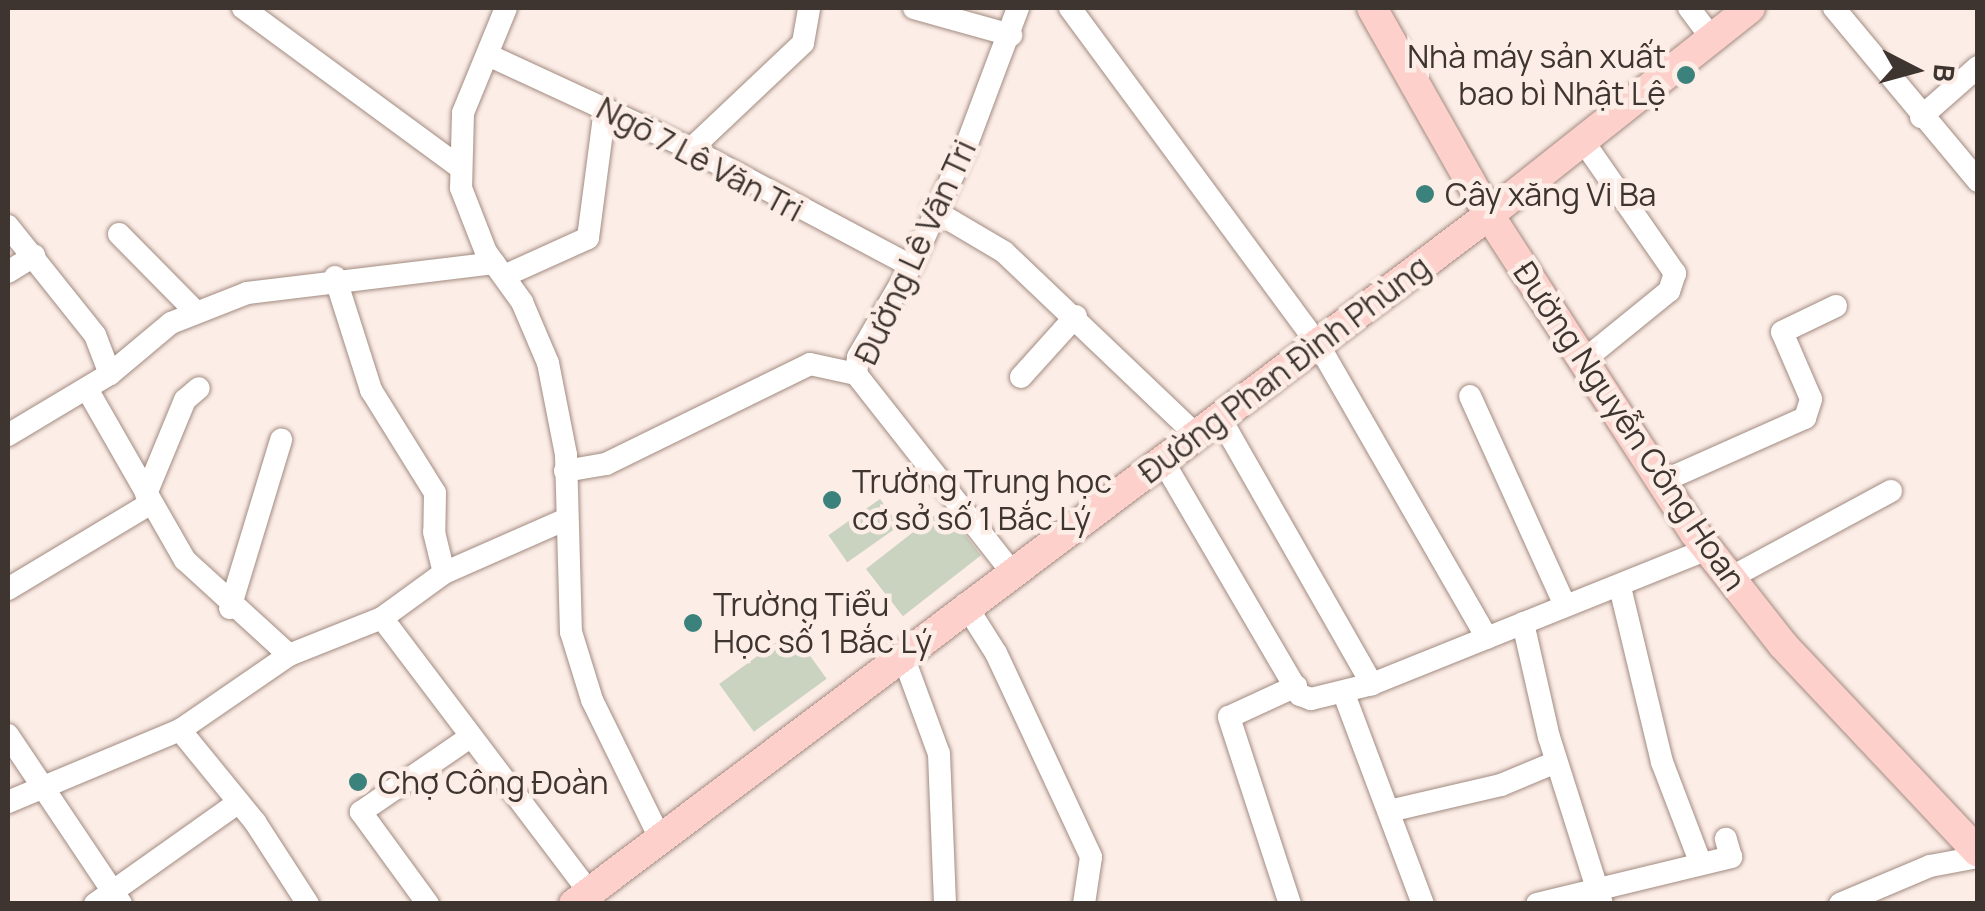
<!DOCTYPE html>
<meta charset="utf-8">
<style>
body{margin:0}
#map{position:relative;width:1985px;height:911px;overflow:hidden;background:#fcede6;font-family:Manrope,sans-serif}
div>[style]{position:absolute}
.green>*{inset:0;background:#c9d3c0;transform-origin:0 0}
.roads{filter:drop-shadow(0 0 2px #a18b81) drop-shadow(0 0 2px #a18b81)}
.minor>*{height:22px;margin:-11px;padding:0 11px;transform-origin:11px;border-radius:11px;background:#fff}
.major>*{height:30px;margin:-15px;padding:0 15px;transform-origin:15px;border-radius:15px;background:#fdd0cb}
.dots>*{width:28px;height:28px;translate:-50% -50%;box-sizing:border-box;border:5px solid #fcede6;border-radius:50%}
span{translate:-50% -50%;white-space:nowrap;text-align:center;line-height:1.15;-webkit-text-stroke:9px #fcede6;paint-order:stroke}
.poi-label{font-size:32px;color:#3e3430}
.right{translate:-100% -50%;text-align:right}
.left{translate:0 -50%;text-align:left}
.street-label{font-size:32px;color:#3e3430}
.frame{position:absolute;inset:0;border:10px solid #3e3430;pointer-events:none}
.north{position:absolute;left:1865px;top:20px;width:100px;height:100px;-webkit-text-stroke:8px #fcede6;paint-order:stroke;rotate:96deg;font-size:28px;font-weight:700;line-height:40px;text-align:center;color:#3e3430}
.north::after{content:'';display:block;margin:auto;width:35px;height:45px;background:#3e3430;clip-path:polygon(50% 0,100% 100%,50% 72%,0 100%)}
</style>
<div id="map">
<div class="green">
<i style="left:880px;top:499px;width:33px;height:63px;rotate:55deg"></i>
<i style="left:944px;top:508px;width:60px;height:99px;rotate:52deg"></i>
<i style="left:792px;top:631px;width:59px;height:90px;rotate:54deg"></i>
</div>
<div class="roads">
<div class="minor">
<i style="left:243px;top:8px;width:270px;rotate:36.3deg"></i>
<i style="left:506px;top:8px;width:113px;rotate:112.3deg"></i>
<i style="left:463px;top:113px;width:75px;rotate:91.5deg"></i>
<i style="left:461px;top:188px;width:69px;rotate:68.7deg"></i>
<i style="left:486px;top:252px;width:62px;rotate:54.2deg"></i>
<i style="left:522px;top:302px;width:66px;rotate:66.9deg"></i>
<i style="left:548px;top:363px;width:94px;rotate:78.9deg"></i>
<i style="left:566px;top:455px;width:177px;rotate:88.4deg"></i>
<i style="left:571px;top:632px;width:71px;rotate:72.8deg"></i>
<i style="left:592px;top:700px;width:154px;rotate:63.8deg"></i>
<i style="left:914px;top:8px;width:101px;rotate:15.6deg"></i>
<i style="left:1070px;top:8px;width:418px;rotate:53.6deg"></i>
<i style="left:1318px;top:344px;width:339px;rotate:60.1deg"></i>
<i style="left:1689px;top:8px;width:38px;rotate:53deg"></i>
<i style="left:1834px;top:8px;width:225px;rotate:50.2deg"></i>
<i style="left:488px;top:55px;width:224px;rotate:24.8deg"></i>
<i style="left:691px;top:149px;width:249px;rotate:28deg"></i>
<i style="left:1921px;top:117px;width:76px;rotate:-41.3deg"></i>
<i style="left:1581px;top:138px;width:165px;rotate:55.2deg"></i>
<i style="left:1675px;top:273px;width:19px;rotate:108deg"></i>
<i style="left:1669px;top:291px;width:111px;rotate:140.9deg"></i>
<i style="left:691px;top:149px;width:154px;rotate:-43.4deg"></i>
<i style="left:803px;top:43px;width:36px;rotate:-80deg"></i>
<i style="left:933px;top:210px;width:82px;rotate:30.6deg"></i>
<i style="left:1004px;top:252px;width:265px;rotate:43.6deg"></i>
<i style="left:8px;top:226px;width:139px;rotate:51.4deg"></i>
<i style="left:95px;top:335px;width:42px;rotate:69deg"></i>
<i style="left:119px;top:234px;width:110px;rotate:45.4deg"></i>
<i style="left:8px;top:272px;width:31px;rotate:-32deg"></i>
<i style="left:504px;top:276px;width:92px;rotate:-24.3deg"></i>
<i style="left:588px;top:238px;width:131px;rotate:-82.5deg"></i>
<i style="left:335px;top:277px;width:119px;rotate:72.3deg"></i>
<i style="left:371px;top:390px;width:121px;rotate:58.1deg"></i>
<i style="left:435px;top:493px;width:39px;rotate:91deg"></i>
<i style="left:434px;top:532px;width:42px;rotate:76.3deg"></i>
<i style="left:1021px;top:377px;width:82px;rotate:-48deg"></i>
<i style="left:87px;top:389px;width:197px;rotate:60.2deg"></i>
<i style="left:185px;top:560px;width:141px;rotate:42.4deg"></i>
<i style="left:1470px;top:396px;width:230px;rotate:65.6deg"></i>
<i style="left:1219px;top:416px;width:309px;rotate:60.3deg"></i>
<i style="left:8px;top:435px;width:119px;rotate:-30.9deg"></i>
<i style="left:110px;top:374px;width:80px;rotate:-39.9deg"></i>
<i style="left:171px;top:323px;width:82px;rotate:-21.5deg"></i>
<i style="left:247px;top:293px;width:249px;rotate:-6.9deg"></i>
<i style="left:1163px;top:461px;width:271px;rotate:59.7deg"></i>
<i style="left:1300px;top:695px;width:12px;rotate:20deg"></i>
<i style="left:1311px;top:699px;width:63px;rotate:-13.8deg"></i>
<i style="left:1372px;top:684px;width:362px;rotate:-21.9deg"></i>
<i style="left:565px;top:471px;width:42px;rotate:-9.7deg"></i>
<i style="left:606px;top:464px;width:227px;rotate:-26.1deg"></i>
<i style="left:810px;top:364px;width:47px;rotate:12.3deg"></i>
<i style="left:1661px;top:482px;width:158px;rotate:-24deg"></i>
<i style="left:1805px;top:418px;width:20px;rotate:-72deg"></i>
<i style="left:1811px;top:399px;width:73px;rotate:-113.4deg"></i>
<i style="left:1782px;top:332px;width:60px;rotate:-25.7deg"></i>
<i style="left:146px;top:494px;width:102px;rotate:-67.5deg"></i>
<i style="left:185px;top:400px;width:18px;rotate:-41deg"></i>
<i style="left:1011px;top:571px;width:251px;rotate:-128.2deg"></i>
<i style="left:856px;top:374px;width:17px;rotate:-83deg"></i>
<i style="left:858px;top:357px;width:105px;rotate:-59.8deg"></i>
<i style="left:911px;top:266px;width:129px;rotate:-65.2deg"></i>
<i style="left:965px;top:149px;width:151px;rotate:-69.4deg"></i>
<i style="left:1730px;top:578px;width:183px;rotate:-28.4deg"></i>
<i style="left:1620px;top:587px;width:180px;rotate:76.5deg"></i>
<i style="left:1662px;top:762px;width:109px;rotate:69.1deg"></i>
<i style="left:8px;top:589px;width:167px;rotate:-31deg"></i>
<i style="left:965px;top:604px;width:58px;rotate:57.7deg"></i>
<i style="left:996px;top:653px;width:225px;rotate:65deg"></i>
<i style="left:1091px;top:857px;width:48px;rotate:98.5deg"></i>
<i style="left:230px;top:608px;width:176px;rotate:-73.1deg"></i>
<i style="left:382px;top:618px;width:343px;rotate:52.9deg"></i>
<i style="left:1523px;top:623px;width:117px;rotate:77.2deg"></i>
<i style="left:1549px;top:737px;width:175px;rotate:72.4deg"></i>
<i style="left:903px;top:656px;width:104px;rotate:69.8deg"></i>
<i style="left:939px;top:754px;width:150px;rotate:87.7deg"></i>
<i style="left:1344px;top:694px;width:224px;rotate:69.4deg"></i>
<i style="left:180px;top:730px;width:119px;rotate:50.8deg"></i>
<i style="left:255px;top:822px;width:98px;rotate:57.1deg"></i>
<i style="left:8px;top:735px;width:203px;rotate:56.2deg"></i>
<i style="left:8px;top:802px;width:186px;rotate:-22.7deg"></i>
<i style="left:180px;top:730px;width:132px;rotate:-34.5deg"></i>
<i style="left:289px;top:655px;width:100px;rotate:-21.7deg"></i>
<i style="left:382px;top:618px;width:77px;rotate:-36deg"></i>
<i style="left:444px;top:573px;width:131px;rotate:-23.8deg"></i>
<i style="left:1389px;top:811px;width:115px;rotate:-13.1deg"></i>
<i style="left:1501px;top:785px;width:60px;rotate:-22.7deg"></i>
<i style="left:95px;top:904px;width:176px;rotate:-35.3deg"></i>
<i style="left:428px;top:904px;width:114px;rotate:-126.1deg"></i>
<i style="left:361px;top:812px;width:132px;rotate:-34.5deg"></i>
<i style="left:1290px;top:904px;width:197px;rotate:-108.1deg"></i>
<i style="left:1229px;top:717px;width:74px;rotate:-24.8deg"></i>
<i style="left:1537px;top:904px;width:200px;rotate:-13.6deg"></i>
<i style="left:1731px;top:857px;width:19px;rotate:-106deg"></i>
<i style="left:1840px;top:904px;width:98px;rotate:-22.9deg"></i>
<i style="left:1930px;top:866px;width:49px;rotate:-10.6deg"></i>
</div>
<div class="major">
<i style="left:1372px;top:8px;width:238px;rotate:60.5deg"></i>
<i style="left:1489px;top:215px;width:379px;rotate:57.1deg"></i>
<i style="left:1695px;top:533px;width:142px;rotate:51.8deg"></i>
<i style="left:1783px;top:645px;width:284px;rotate:46.7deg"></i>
<i style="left:574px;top:904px;width:1145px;rotate:-36.98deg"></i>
<i style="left:1489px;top:215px;width:333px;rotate:-38.4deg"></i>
</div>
</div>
<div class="dots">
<i style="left:1686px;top:75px;background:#3b827c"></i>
<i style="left:1425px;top:194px;background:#3b827c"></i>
<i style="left:832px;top:500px;background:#3b827c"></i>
<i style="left:693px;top:623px;background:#3b827c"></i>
<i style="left:358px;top:782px;background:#3b827c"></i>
</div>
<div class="poi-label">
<span class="right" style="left:1666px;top:75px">Nhà máy sản xuất<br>bao bì Nhật Lệ</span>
<span class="left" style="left:1445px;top:194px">Cây xăng Vi Ba</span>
<span class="left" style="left:852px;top:500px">Trường Trung học<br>cơ sở số 1 Bắc Lý</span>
<span class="left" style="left:713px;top:623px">Trường Tiểu<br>Học số 1 Bắc Lý</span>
<span class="left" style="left:378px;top:782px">Chợ Công Đoàn</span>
</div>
<div class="street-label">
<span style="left:700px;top:159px;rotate:28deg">Ngõ 7 Lê Văn Tri</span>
<span style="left:915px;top:252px;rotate:-65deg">Đường Lê Văn Tri</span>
<span style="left:1284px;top:369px;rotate:-37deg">Đường Phan Đình Phùng</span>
<span style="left:1630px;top:426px;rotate:56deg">Đường Nguyễn Công Hoan</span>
</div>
<div class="frame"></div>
<div class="north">B</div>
</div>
